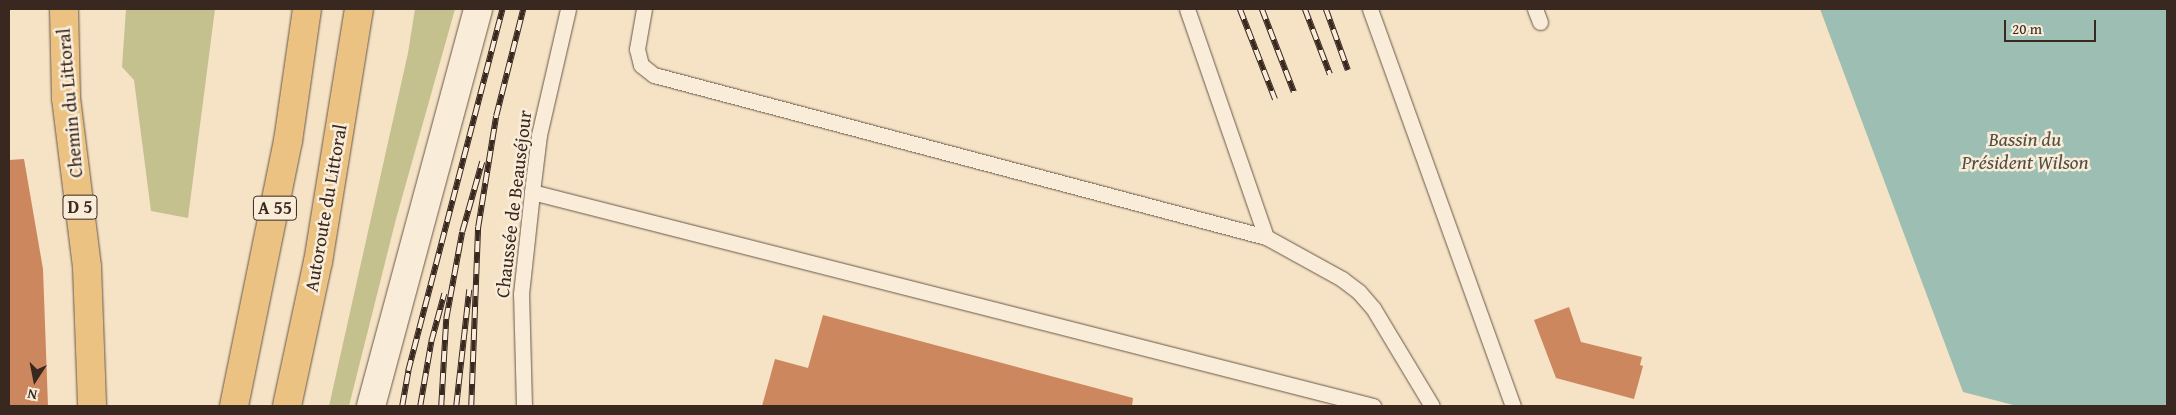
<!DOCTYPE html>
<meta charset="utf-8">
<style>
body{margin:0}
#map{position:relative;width:2176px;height:415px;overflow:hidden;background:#f6e3c5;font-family:"Gentium Book Plus",serif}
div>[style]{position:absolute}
.green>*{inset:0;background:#c4c18f}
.water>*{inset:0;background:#9dbeb2}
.building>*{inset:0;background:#cc875e}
.roads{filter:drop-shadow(0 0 1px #685749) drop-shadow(0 0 1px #685749)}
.service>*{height:15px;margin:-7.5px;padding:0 7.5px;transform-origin:7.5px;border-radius:7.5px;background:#f9edd9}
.minor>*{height:28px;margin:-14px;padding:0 14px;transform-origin:14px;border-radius:14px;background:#f9edd9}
.primary>*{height:28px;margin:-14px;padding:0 14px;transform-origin:14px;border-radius:14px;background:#ebc282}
.motorway>*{height:28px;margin:-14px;padding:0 14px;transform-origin:14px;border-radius:14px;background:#ebc282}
.rail>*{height:5.5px;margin-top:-2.75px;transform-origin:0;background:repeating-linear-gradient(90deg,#f9edd9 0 11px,#392820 0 22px);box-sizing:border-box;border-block:1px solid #392820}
span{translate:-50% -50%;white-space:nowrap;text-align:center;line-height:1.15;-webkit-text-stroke:5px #f9edd9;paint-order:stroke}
.shield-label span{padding:1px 4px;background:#f9edd9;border:1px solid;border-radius:4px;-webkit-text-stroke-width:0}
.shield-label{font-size:18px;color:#392820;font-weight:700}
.street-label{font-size:19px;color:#392820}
.water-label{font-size:20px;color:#524e44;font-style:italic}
.frame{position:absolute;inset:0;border:10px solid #392820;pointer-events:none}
.north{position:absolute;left:10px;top:355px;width:50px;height:50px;-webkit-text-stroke:4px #f9edd9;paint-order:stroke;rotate:191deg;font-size:14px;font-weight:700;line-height:20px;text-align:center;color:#392820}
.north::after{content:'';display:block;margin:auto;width:18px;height:22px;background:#392820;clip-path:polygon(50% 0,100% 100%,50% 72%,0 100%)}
.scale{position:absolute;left:2004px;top:20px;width:92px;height:22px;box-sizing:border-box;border:2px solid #392820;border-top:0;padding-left:6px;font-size:15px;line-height:18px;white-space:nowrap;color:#392820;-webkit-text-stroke:4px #f9edd9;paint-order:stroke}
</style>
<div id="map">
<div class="green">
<i style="clip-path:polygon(126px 9px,215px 9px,188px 218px,151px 211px,134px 80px,122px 67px)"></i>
<i style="clip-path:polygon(415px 9px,455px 9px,396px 219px,349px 406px,329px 406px,408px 53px)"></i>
</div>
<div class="water">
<i style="clip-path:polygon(1820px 9px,2167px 9px,2167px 406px,2017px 406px,1963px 392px)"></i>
</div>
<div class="building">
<i style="clip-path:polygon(24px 159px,43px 269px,48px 406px,9px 406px,9px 160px)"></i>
<i style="clip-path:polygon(1569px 307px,1581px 342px,1642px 357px,1640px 365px,1643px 366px,1634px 399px,1556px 378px,1534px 320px)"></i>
<i style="clip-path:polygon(823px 315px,1133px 398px,1132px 406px,762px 406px,775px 359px,808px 368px)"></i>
</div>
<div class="roads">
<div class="service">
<i style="left:644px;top:9px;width:41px;rotate:99.9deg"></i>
<i style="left:637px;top:49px;width:16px;rotate:76deg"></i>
<i style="left:641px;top:65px;width:16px;rotate:38deg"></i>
<i style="left:654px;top:75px;width:633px;rotate:14.83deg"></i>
<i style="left:1266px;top:237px;width:241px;rotate:-109.1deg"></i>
<i style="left:1370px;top:9px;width:422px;rotate:70.2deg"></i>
<i style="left:1535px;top:9px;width:14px;rotate:69deg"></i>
<i style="left:532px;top:192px;width:868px;rotate:14.28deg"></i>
<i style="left:1266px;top:237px;width:87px;rotate:28.9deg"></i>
<i style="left:1342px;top:279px;width:21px;rotate:37deg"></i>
<i style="left:1359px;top:292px;width:21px;rotate:49deg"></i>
<i style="left:1373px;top:308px;width:114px;rotate:59deg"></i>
<i style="left:524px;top:406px;width:112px;rotate:-91.5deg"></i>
<i style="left:521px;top:294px;width:103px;rotate:-83.8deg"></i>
<i style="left:532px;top:192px;width:57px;rotate:-83deg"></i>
<i style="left:539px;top:135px;width:129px;rotate:-77deg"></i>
</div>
<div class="minor">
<i style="left:371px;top:406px;width:411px;rotate:-74.9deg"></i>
</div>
<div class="primary">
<i style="left:64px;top:9px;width:89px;rotate:88.7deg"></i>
<i style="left:66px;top:98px;width:170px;rotate:82.9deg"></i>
<i style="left:87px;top:267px;width:139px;rotate:87.9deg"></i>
</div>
<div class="motorway">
<i style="left:234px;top:406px;width:270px;rotate:-78.5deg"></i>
<i style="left:288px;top:141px;width:133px;rotate:-81.8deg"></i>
<i style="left:287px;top:406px;width:147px;rotate:-77.9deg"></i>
<i style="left:318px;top:262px;width:256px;rotate:-80.8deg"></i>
</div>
</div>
<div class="rail">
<i style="left:1240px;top:9px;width:97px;rotate:68.7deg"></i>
<i style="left:1262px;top:9px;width:89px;rotate:68.9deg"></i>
<i style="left:1305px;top:9px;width:70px;rotate:69deg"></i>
<i style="left:1326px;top:9px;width:65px;rotate:70.2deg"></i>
<i style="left:402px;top:406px;width:36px;rotate:-80deg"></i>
<i style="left:408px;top:371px;width:374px;rotate:-75.4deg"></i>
<i style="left:420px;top:406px;width:65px;rotate:-80.2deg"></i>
<i style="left:431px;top:342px;width:50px;rotate:-74.8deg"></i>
<i style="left:441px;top:406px;width:87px;rotate:-86.7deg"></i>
<i style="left:446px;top:319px;width:88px;rotate:-79.6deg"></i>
<i style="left:462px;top:232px;width:73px;rotate:-74.1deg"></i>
<i style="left:456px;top:406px;width:117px;rotate:-83.6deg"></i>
<i style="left:471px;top:406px;width:179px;rotate:-87.8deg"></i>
<i style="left:478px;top:227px;width:112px;rotate:-80.8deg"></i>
<i style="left:496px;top:116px;width:110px;rotate:-75.8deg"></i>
</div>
<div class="shield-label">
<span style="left:80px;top:207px">D 5</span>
<span style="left:275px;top:208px">A 55</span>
</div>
<div class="street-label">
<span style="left:70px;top:103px;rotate:-95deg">Chemin du Littoral</span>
<span style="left:514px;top:204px;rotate:-83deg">Chaussée de Beauséjour</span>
<span style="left:326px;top:208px;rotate:-80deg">Autoroute du Littoral</span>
</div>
<div class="water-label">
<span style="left:2025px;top:150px">Bassin du<br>Président Wilson</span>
</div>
<div class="frame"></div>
<div class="north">N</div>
<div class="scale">20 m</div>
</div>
